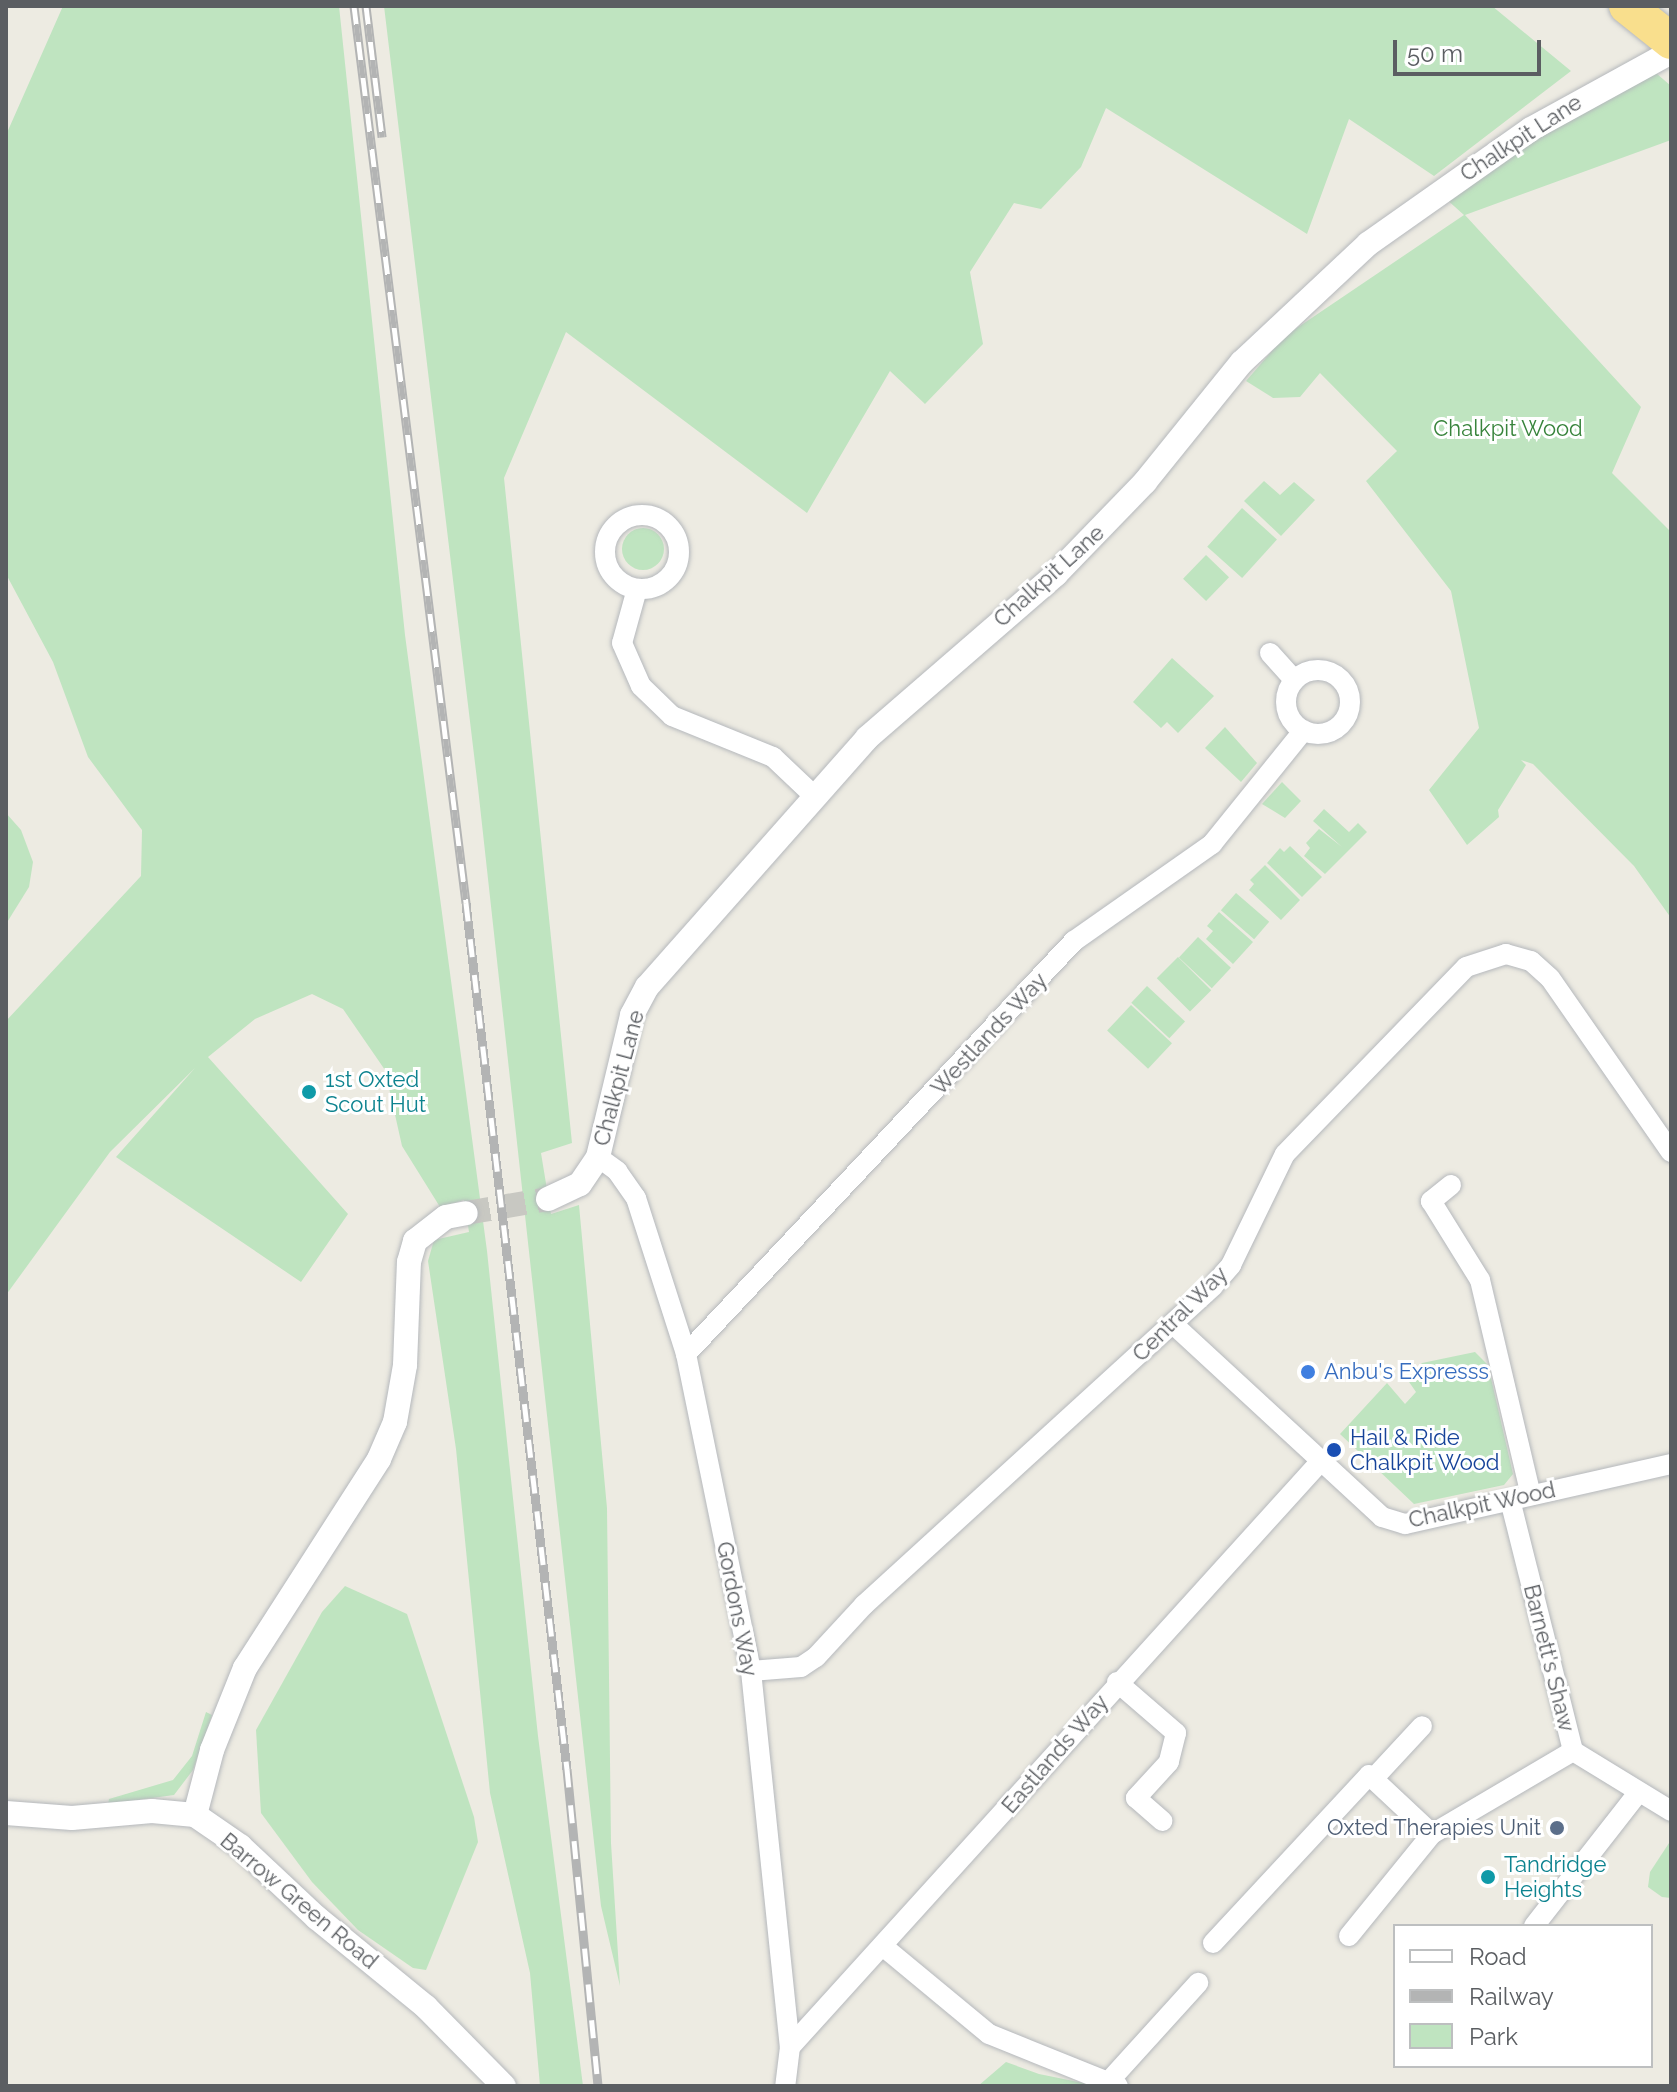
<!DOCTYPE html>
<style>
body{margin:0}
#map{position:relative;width:1677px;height:2092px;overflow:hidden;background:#edebe2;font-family:Raleway,sans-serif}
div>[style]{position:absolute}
.green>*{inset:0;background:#bfe4c0;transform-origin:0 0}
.round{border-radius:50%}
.tertiary-tunnel>*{height:24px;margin-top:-12px;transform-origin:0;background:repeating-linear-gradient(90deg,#c8c8c2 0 24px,transparent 0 36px)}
.roads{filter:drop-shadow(0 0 2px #b5b8bc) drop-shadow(0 0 2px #b5b8bc)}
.minor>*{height:20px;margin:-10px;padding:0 10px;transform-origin:10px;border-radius:10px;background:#fff}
.minor>.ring{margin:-10px;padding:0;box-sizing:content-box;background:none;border:20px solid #fff;border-radius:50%}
.tertiary>*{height:24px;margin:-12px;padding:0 12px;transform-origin:12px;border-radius:12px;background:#fff}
.motorway>*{height:36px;margin:-18px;padding:0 18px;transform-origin:18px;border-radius:18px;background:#f9df8d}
.rail>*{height:9px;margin-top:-4.5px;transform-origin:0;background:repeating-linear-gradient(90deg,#fff 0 18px,#b3b4b4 0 36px);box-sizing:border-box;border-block:2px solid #b3b4b4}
.dots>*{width:22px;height:22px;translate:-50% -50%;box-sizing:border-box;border:4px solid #fff;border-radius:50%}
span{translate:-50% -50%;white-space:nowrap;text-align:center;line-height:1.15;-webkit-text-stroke:6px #fff;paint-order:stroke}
.street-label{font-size:22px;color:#5b5e62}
.park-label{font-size:22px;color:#38843c}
.culture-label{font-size:22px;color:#0d838f}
.left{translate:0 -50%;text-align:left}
.shop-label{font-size:22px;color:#366cbe}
.transit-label{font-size:22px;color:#164399}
.service-label{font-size:22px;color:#4e5e75}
.right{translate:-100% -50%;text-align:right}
.frame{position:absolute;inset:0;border:8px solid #5b5e62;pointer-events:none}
.legend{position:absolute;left:1393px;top:1924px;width:260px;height:144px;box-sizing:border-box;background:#fff;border:2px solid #bdbfc0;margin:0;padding:10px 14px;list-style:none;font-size:24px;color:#5b5e62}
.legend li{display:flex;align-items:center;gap:16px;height:40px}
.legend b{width:40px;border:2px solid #bdbfc0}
.scale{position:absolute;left:1393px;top:40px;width:148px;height:36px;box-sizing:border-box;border:4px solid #5b5e62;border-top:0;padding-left:10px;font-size:24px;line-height:28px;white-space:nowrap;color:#5b5e62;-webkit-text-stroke:6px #fff;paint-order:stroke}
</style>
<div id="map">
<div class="green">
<i style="clip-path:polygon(63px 6px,339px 6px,405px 635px,487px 1251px,538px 1736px,583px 2086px,540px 2086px,530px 1973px,490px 1793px,456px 1449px,428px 1261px,434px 1240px,469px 1232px,464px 1200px,440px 1207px,402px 1146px,385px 1070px,343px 1009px,312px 994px,255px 1019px,208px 1057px,348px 1214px,301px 1282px,116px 1157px,195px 1068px,110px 1152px,6px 1295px,6px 1021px,141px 876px,142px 830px,88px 757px,53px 662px,6px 574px,6px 135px)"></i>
<i style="clip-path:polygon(384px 6px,1492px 6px,1571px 71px,1434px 176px,1349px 119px,1307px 234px,1106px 108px,1081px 167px,1041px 209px,1014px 203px,970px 272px,983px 344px,925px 404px,890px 371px,807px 513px,566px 332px,504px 478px,572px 1143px,541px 1153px,551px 1214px,579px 1205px,607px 1508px,611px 1843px,620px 1986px,601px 1906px,478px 788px)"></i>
<i style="clip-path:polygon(1649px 67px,1671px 86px,1671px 140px,1465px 215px,1641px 407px,1612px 473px,1671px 532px,1671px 918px,1634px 866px,1533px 764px,1521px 760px,1526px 765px,1498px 810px,1499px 817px,1467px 845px,1429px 790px,1479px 728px,1451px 591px,1366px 481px,1397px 451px,1320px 373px,1300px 397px,1273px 398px,1246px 381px,1285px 336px,1464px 215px,1445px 198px)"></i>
<i style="clip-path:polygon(1264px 481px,1280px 495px,1294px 482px,1315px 500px,1281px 536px,1244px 501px)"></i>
<i style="left:1242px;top:508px;width:47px;height:52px;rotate:42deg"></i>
<i class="round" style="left:622px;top:528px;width:42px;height:42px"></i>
<i style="left:1206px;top:555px;width:32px;height:33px;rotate:44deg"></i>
<i style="clip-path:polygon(1172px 658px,1214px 696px,1178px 733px,1167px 722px,1161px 728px,1133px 702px)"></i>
<i style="clip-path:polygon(1225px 727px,1257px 763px,1241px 782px,1205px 748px)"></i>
<i style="clip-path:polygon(1282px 782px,1301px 801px,1285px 818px,1262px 804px)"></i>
<i style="clip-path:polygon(1324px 809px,1349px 832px,1358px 823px,1367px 832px,1325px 874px,1304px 856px,1310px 848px,1306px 843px,1319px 829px,1342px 847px,1313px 821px)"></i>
<i style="clip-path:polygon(6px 813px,21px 830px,33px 862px,29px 887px,6px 924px)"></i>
<i style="clip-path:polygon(1290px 846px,1322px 877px,1302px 897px,1267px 863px,1280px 848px,1284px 852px)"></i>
<i style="clip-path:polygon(1265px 865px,1300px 900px,1281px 920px,1249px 890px,1254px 884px,1250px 880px)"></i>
<i style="left:1236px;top:893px;width:44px;height:23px;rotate:41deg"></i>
<i style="clip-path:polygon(1219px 912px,1253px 942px,1233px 964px,1206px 939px,1213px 931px,1207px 926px)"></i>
<i style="left:1198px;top:937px;width:45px;height:28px;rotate:43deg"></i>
<i style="left:1178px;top:957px;width:47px;height:30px;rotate:45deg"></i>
<i style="left:1147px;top:986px;width:52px;height:23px;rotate:43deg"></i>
<i style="left:1131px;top:1005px;width:56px;height:35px;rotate:43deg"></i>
<i style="clip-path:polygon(1475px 1352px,1488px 1365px,1513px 1474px,1504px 1485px,1414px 1504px,1340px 1434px,1387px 1383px,1405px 1404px,1416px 1392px,1407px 1379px,1422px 1363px)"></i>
<i style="clip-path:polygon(345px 1586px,407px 1614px,474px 1817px,478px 1842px,426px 1970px,413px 1968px,358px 1930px,312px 1882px,261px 1813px,256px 1730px,322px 1612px)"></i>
<i style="clip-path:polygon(206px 1712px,212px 1715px,193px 1770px,174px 1795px,108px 1804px,109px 1799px,173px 1780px,192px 1756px)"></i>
<i style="clip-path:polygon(1671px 1840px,1671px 1898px,1662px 1897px,1648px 1887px,1650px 1872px)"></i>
<i style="clip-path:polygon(1006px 2062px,1039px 2074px,1098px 2086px,978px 2086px)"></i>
</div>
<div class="tertiary-tunnel">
<i style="left:466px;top:1213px;width:83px;rotate:-9.7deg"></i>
</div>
<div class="roads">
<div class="minor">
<i class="ring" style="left:605px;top:515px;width:54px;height:54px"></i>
<i style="left:637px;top:589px;width:56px;rotate:105.5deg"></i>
<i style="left:622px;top:643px;width:47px;rotate:66.2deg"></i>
<i style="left:641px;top:686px;width:43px;rotate:44.1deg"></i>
<i style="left:672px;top:716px;width:109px;rotate:22.1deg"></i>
<i style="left:773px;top:757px;width:55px;rotate:43.5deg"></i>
<i style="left:1270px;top:653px;width:36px;rotate:48deg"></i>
<i class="ring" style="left:1286px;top:670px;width:44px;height:44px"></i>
<i style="left:598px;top:1157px;width:24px;rotate:36deg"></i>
<i style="left:617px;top:1171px;width:33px;rotate:55deg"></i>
<i style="left:636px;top:1198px;width:164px;rotate:72.2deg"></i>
<i style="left:686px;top:1354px;width:324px;rotate:78.4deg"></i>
<i style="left:751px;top:1671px;width:378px;rotate:84.1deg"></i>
<i style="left:790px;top:2047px;width:39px;rotate:97deg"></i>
<i style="left:1451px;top:1185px;width:26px;rotate:141deg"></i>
<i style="left:1431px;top:1201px;width:93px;rotate:58.2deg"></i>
<i style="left:1480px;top:1280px;width:221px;rotate:76.7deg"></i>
<i style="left:1174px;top:1325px;width:283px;rotate:42.7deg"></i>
<i style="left:1382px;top:1517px;width:24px;rotate:17deg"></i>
<i style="left:1405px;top:1524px;width:273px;rotate:-12.7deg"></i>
<i style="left:686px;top:1354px;width:567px;rotate:-46.79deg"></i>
<i style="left:1074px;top:941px;width:169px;rotate:-35.1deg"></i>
<i style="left:1212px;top:844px;width:146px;rotate:-51.1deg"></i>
<i style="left:1510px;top:1500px;width:259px;rotate:75.9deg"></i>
<i style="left:1573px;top:1751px;width:115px;rotate:31.5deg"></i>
<i style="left:751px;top:1671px;width:50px;rotate:-4.6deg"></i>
<i style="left:801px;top:1667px;width:18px;rotate:-34deg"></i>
<i style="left:816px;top:1657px;width:71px;rotate:-47.3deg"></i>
<i style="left:864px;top:1605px;width:473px;rotate:-42.4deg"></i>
<i style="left:1213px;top:1286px;width:28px;rotate:-49deg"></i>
<i style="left:1231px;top:1265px;width:123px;rotate:-64.1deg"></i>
<i style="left:1285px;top:1154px;width:260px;rotate:-45.9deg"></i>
<i style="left:1466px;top:967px;width:42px;rotate:-18deg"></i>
<i style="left:1506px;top:954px;width:26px;rotate:16deg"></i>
<i style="left:1531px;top:961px;width:25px;rotate:42deg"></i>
<i style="left:1550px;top:978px;width:212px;rotate:55.2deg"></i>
<i style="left:1117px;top:1682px;width:78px;rotate:40.8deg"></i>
<i style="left:1176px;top:1733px;width:30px;rotate:104deg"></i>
<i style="left:1169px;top:1762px;width:49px;rotate:132.5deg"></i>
<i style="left:1136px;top:1798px;width:35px;rotate:41deg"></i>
<i style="left:1373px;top:1779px;width:72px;rotate:-47.2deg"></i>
<i style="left:1534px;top:1926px;width:169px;rotate:-52deg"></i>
<i style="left:1349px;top:1936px;width:132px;rotate:-50.9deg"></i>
<i style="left:1432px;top:1834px;width:164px;rotate:-30.5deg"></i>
<i style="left:1213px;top:1943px;width:229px;rotate:-47.1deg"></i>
<i style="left:1369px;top:1775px;width:86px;rotate:43.1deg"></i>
<i style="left:885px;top:1948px;width:135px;rotate:39.6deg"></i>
<i style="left:989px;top:2034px;width:139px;rotate:22deg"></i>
<i style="left:790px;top:2047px;width:791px;rotate:-47.82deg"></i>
<i style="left:1111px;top:2079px;width:130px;rotate:-47.8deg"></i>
</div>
<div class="tertiary">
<i style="left:548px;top:1199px;width:35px;rotate:-25deg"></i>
<i style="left:580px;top:1184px;width:32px;rotate:-56deg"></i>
<i style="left:598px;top:1157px;width:146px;rotate:-76.5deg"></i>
<i style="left:632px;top:1015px;width:32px;rotate:-62deg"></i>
<i style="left:647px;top:987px;width:332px;rotate:-48.5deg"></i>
<i style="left:867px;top:738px;width:250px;rotate:-40.9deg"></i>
<i style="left:1056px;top:574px;width:128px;rotate:-45.9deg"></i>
<i style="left:1145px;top:482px;width:154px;rotate:-51.1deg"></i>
<i style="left:1242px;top:362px;width:173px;rotate:-43.1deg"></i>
<i style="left:1368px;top:244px;width:199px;rotate:-35.2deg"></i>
<i style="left:1531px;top:129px;width:160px;rotate:-28.8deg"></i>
<i style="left:6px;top:1813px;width:66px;rotate:4.3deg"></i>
<i style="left:72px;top:1818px;width:80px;rotate:-5deg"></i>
<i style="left:152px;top:1811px;width:43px;rotate:5.3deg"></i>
<i style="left:195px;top:1815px;width:55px;rotate:34.6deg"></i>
<i style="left:240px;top:1846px;width:105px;rotate:43.1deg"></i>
<i style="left:317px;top:1918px;width:141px;rotate:39.2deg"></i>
<i style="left:426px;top:2007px;width:111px;rotate:45.4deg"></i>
<i style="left:195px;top:1815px;width:67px;rotate:-75.3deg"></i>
<i style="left:212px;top:1750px;width:88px;rotate:-68.1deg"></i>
<i style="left:245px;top:1668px;width:248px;rotate:-57.3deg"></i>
<i style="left:379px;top:1459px;width:40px;rotate:-66.6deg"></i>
<i style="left:395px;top:1422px;width:58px;rotate:-80deg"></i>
<i style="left:405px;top:1365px;width:103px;rotate:-87.8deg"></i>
<i style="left:409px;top:1262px;width:22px;rotate:-74deg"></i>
<i style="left:415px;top:1241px;width:39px;rotate:-38deg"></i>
<i style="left:446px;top:1217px;width:20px;rotate:-11deg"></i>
</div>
<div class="motorway">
<i style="left:1627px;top:6px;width:56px;rotate:38.5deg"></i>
</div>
</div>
<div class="rail">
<i style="left:354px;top:6px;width:904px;rotate:82.88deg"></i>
<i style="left:466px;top:903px;width:872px;rotate:83.35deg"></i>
<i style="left:567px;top:1769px;width:319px;rotate:84.4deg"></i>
<i style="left:366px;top:6px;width:132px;rotate:83deg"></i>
</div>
<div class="dots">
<i style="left:309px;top:1092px;background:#0f9aa8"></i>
<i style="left:1308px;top:1372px;background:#3f7fe0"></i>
<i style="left:1334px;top:1450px;background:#1a4fb4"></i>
<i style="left:1557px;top:1828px;background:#5c6f8a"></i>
<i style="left:1488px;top:1877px;background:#0f9aa8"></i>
</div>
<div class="street-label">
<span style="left:1521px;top:138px;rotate:-33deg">Chalkpit Lane</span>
<span style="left:1049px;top:576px;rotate:-42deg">Chalkpit Lane</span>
<span style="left:989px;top:1034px;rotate:-47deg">Westlands Way</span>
<span style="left:619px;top:1078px;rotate:-75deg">Chalkpit Lane</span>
<span style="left:1180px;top:1314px;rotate:-45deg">Central Way</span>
<span style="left:1482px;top:1505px;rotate:-12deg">Chalkpit Wood</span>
<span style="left:737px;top:1609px;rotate:79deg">Gordons Way</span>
<span style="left:1549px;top:1658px;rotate:76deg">Barnett's Shaw</span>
<span style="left:1055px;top:1754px;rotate:-49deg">Eastlands Way</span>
<span style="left:299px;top:1901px;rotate:40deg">Barrow Green Road</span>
</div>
<div class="park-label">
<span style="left:1508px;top:429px">Chalkpit Wood</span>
</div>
<div class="culture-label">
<span class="left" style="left:325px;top:1092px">1st Oxted<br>Scout Hut</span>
<span class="left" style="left:1504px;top:1877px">Tandridge<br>Heights</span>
</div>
<div class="shop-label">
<span class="left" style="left:1324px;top:1372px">Anbu's Expresss</span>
</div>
<div class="transit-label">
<span class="left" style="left:1350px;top:1450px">Hail &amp; Ride<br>Chalkpit Wood</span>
</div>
<div class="service-label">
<span class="right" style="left:1541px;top:1828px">Oxted Therapies Unit</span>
</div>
<div class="frame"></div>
<ul class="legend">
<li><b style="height:10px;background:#fff"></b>Road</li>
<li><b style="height:10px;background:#b3b4b4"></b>Railway</li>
<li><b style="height:22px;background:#bfe4c0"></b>Park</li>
</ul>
<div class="scale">50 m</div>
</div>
